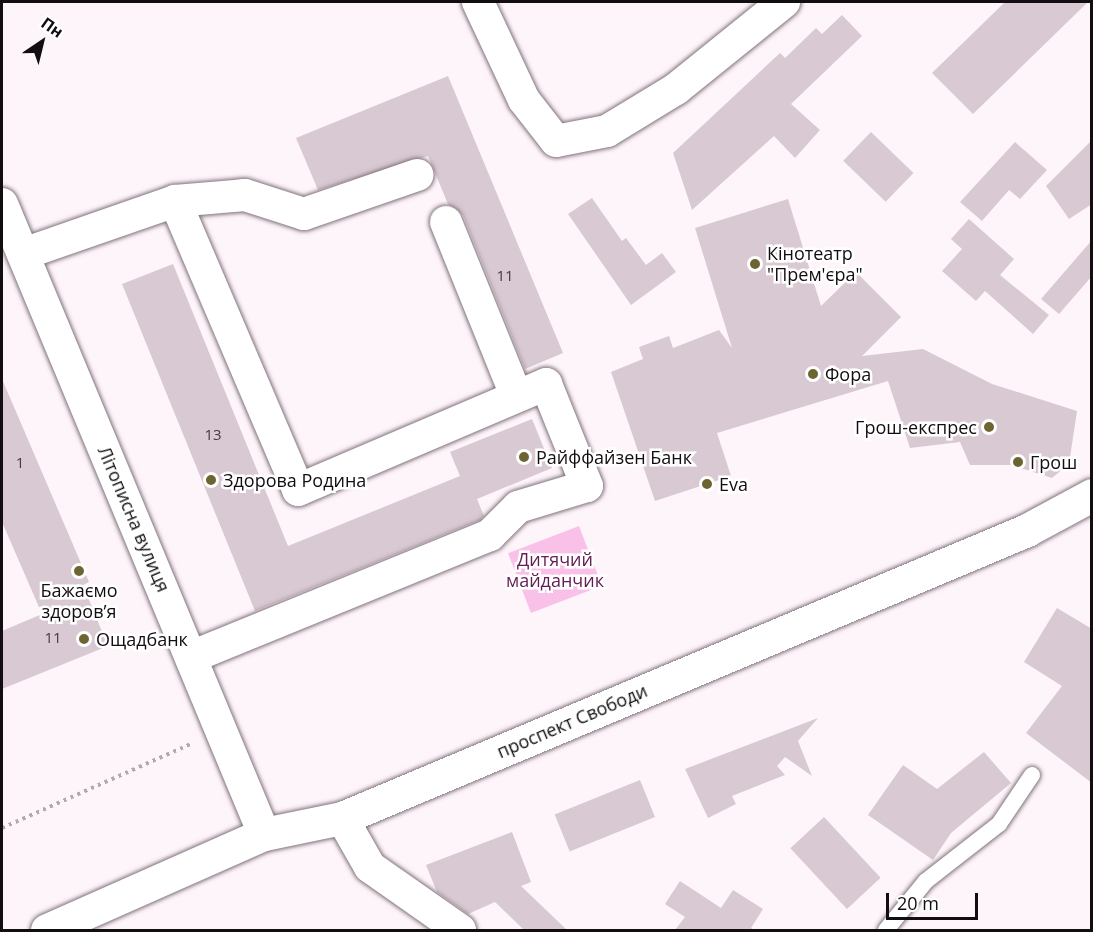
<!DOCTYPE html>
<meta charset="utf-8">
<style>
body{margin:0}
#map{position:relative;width:1093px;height:932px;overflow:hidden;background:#fef5fb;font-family:"Open Sans",sans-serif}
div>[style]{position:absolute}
.green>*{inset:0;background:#fac1e8;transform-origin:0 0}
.building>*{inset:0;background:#d8c9d2;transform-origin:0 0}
.path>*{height:4px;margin-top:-2px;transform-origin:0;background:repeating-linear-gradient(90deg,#b1a9ae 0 3px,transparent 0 7.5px)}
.roads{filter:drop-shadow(0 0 2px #81737c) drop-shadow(0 0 2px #81737c)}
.lane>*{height:16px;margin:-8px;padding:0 8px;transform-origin:8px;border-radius:8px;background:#fff}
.street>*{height:32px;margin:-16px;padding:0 16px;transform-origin:16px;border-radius:16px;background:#fff}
.secondary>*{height:33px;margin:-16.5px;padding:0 16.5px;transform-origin:16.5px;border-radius:16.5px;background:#fff}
.dots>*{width:16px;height:16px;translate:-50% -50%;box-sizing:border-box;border:3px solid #fff;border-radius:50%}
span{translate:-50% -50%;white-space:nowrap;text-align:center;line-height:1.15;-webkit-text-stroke:5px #fff;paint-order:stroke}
.number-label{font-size:15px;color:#443c40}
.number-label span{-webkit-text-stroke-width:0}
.poi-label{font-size:18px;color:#120d10}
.left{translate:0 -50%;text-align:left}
.right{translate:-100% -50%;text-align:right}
.street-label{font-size:18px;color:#120d10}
.park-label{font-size:18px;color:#621d52}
.frame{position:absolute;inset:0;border:3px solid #120d10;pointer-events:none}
.north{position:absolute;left:12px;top:12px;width:60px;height:60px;-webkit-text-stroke:4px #fff;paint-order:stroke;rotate:35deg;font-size:16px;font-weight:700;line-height:24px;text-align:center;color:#120d10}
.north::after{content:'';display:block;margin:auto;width:21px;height:27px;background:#120d10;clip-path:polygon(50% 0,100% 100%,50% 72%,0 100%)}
.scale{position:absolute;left:886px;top:893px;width:92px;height:27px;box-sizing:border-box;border:3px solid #120d10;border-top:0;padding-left:8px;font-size:18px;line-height:21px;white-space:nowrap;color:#120d10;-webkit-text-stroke:4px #fff;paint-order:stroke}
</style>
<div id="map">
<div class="green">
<i style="left:579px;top:526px;width:64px;height:76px;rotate:69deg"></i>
</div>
<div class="building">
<i style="clip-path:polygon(1005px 2px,1088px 2px,973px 114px,932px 73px)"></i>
<i style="clip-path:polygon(842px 15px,862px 36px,791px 104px,820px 130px,795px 158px,774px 136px,692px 210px,673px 153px,780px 53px,785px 58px,816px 28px,822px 34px)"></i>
<i style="clip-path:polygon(448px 76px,563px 353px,525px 369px,463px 215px,448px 204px,428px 156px,318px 190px,296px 138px)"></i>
<i style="left:871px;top:132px;width:59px;height:40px;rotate:44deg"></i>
<i style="clip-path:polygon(1092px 140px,1092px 204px,1069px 219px,1046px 186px)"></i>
<i style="clip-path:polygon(1015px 142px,1047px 170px,1020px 199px,1009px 190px,982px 221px,960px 202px)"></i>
<i style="clip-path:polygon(592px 198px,622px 241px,626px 238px,646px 265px,662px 253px,676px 272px,631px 305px,568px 214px)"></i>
<i style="clip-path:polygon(788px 199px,821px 306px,856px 272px,901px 317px,862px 356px,923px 349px,992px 384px,1077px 411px,1069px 464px,1052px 478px,1011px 465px,970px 465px,960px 442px,910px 448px,888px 381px,717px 433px,731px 476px,655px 501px,611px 372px,643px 359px,639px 347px,669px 336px,673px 348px,719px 330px,732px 348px,695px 228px)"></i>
<i style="clip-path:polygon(969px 219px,1014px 259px,1000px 275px,1049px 315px,1033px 334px,985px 291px,976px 301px,942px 271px,962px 249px,951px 239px)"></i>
<i style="clip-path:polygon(1092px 240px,1092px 276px,1059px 314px,1041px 299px)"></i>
<i style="clip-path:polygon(173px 264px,288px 546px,460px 476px,450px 452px,532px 419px,552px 468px,477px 499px,484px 516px,480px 520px,255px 611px,122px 284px)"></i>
<i style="clip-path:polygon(2px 379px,89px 582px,83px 585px,108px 646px,2px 689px,2px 631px,42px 614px,2px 522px)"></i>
<i style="clip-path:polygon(1057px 608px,1092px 629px,1092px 783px,1026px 733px,1062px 686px,1024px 662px)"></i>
<i style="clip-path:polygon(818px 718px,798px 741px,812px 776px,785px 757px,777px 766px,785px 775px,732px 796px,736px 804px,708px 818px,685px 769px)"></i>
<i style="clip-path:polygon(984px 752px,1011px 783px,951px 833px,933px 860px,868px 815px,903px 765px,937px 789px)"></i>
<i style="left:640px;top:780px;width:40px;height:92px;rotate:68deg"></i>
<i style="left:824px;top:817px;width:83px;height:46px;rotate:47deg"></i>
<i style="clip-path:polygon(512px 832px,531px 882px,521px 886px,567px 930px,524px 930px,495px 902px,468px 914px,437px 892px,426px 865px)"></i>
<i style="clip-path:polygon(680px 881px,721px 908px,733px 890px,763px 909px,751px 928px,755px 930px,675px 930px,685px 917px,665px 904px)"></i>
</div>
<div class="path">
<i style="left:2px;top:828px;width:209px;rotate:-24deg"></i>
</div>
<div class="roads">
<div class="lane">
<i style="left:886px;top:930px;width:63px;rotate:-50.8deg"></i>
<i style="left:926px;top:881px;width:93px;rotate:-38deg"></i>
<i style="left:999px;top:824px;width:59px;rotate:-56deg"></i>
</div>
<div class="street">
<i style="left:478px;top:2px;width:108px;rotate:64.9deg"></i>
<i style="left:524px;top:100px;width:52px;rotate:52deg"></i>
<i style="left:556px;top:141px;width:52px;rotate:-11.1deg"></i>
<i style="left:607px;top:131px;width:81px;rotate:-31.3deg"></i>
<i style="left:676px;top:89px;width:139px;rotate:-38.9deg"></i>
<i style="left:175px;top:201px;width:314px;rotate:66.9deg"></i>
<i style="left:298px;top:490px;width:270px;rotate:-23.1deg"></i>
<i style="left:546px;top:384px;width:110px;rotate:68.1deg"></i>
<i style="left:587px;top:486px;width:72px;rotate:163.1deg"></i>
<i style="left:518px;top:507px;width:40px;rotate:135deg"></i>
<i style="left:490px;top:535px;width:323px;rotate:157.8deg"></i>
<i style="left:2px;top:204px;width:682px;rotate:67.42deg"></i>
<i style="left:446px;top:222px;width:187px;rotate:68deg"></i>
<i style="left:23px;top:254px;width:161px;rotate:-19.2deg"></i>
<i style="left:175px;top:201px;width:70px;rotate:-4.9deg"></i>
<i style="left:245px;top:195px;width:62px;rotate:17.9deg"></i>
<i style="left:304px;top:214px;width:120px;rotate:-19deg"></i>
<i style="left:342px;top:818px;width:56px;rotate:60.3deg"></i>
<i style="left:370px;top:867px;width:110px;rotate:35deg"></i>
</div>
<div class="secondary">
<i style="left:47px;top:930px;width:237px;rotate:-23.9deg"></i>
<i style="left:264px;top:834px;width:80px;rotate:-11.6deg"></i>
<i style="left:342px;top:818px;width:743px;rotate:-22.8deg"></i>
<i style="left:1027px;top:530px;width:74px;rotate:-28.3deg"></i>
</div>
</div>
<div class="dots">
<i style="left:755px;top:264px;background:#6c6532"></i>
<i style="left:813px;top:374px;background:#6c6532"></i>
<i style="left:989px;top:427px;background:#6c6532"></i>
<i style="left:524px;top:457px;background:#6c6532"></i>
<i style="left:1018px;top:462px;background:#6c6532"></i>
<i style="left:211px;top:480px;background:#6c6532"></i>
<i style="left:707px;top:484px;background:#6c6532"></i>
<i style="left:79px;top:571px;background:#6c6532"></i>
<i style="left:84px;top:639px;background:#6c6532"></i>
</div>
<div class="number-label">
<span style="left:505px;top:276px">11</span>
<span style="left:213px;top:435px">13</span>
<span style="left:20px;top:463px">1</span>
<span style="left:53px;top:638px">11</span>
</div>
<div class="poi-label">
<span class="left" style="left:767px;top:264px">Кінотеатр<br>"Прем'єра"</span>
<span class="left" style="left:825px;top:374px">Фора</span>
<span class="right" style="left:977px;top:427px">Грош-експрес</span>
<span class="left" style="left:536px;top:457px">Райффайзен Банк</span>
<span class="left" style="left:1030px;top:462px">Грош</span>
<span class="left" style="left:223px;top:480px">Здорова Родина</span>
<span class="left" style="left:719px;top:484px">Eva</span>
<span style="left:79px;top:601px">Бажаємо<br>здоров’я</span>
<span class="left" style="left:96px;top:639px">Ощадбанк</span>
</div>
<div class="street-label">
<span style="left:134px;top:519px;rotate:67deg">Літописна вулиця</span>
<span style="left:572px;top:721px;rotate:-23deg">проспект Свободи</span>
</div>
<div class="park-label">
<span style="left:555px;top:570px">Дитячий<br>майданчик</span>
</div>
<div class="frame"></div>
<div class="north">Пн</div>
<div class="scale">20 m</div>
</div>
